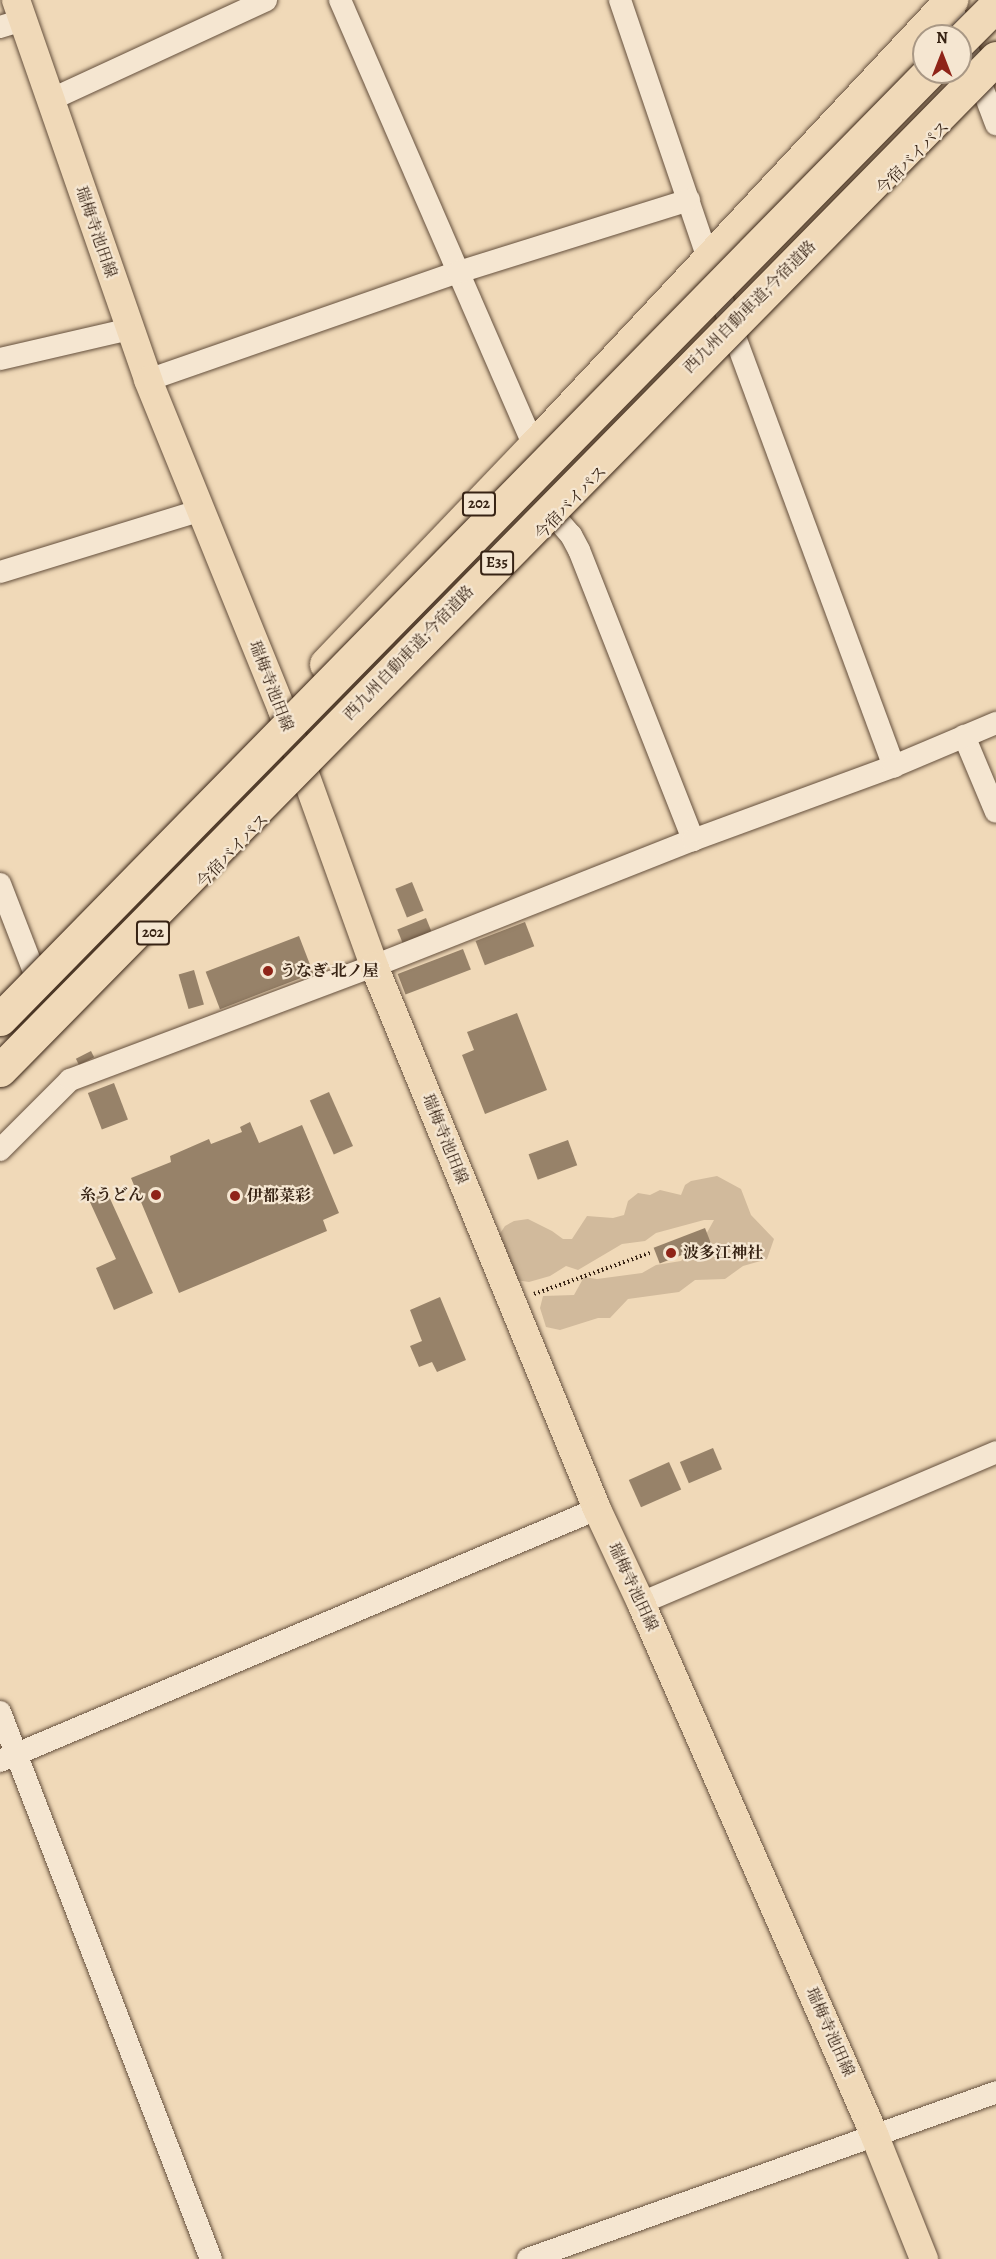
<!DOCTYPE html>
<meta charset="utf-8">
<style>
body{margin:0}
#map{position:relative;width:996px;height:2259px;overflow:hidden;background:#f0d9b8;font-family:Alegreya,"Noto Serif JP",serif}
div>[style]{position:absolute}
.green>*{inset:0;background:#d1ba9c}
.building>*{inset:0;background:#978269;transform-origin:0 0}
.path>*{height:4px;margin-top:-2px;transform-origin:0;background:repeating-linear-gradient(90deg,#372314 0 1.5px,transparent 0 4.5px)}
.roads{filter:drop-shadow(0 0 2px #65503d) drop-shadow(0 0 2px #65503d)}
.minor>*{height:22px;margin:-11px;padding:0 11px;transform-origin:11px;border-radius:11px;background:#f5e6d1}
.major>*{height:28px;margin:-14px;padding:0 14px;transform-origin:14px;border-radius:14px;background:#f0d9b8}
.highway>*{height:33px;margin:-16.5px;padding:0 16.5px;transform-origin:16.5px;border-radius:16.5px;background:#f0d9b8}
.bridges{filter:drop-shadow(0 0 2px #372314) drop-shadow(0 0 2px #372314)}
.highway-bridge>*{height:33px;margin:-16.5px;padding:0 16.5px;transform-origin:16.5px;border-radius:16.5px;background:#f0d9b8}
.dots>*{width:16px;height:16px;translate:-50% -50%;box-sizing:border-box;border:3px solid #f5e6d1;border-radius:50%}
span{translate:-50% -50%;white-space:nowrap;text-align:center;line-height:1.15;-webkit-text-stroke:4.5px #f5e6d1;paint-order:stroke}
.shield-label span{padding:2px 4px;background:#f5e6d1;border:2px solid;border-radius:4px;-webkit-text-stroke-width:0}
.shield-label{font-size:15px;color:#372314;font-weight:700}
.street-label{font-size:16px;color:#372314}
.poi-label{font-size:16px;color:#372314;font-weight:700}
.left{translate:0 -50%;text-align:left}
.right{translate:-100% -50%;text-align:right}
.north{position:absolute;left:912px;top:24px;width:60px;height:60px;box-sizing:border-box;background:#f5e6d1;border:2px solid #a99885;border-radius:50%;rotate:0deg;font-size:16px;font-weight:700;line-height:24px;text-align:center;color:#372314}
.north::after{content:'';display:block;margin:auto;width:21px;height:27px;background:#8f2418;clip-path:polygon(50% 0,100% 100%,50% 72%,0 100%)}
</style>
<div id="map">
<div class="green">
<i style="clip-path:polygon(717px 1176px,741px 1189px,751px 1215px,774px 1239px,767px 1259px,743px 1266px,725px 1279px,695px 1280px,679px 1292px,628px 1299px,610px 1318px,598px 1318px,560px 1330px,546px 1327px,540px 1308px,543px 1296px,574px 1295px,584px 1277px,597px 1279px,642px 1273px,656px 1265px,681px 1261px,691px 1250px,704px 1247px,704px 1238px,714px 1220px,704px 1220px,656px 1233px,645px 1241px,622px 1244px,578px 1270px,566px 1266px,550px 1276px,529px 1282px,516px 1280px,497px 1238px,505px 1226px,514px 1221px,528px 1219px,552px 1231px,563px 1239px,572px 1239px,587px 1216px,613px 1218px,624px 1215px,628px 1201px,638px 1193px,650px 1195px,660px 1190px,681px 1195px,685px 1185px,691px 1181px)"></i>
</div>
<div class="building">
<i style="left:412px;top:882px;width:31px;height:18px;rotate:68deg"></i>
<i style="left:426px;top:918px;width:16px;height:31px;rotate:68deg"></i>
<i style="left:525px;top:922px;width:26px;height:53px;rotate:69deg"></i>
<i style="left:299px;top:936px;width:40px;height:100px;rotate:69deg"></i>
<i style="left:463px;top:949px;width:22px;height:70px;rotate:69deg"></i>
<i style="left:194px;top:970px;width:36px;height:16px;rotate:74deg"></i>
<i style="clip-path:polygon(517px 1013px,547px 1090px,485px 1114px,462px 1055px,474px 1050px,467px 1032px)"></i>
<i style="left:91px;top:1051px;width:7px;height:17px;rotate:63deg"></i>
<i style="left:114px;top:1083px;width:39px;height:28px;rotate:69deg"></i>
<i style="left:329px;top:1092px;width:59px;height:21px;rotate:66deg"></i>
<i style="clip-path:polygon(250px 1122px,259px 1143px,302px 1125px,339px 1213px,323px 1220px,327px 1231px,179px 1293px,131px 1178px,171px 1162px,170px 1156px,209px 1139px,211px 1144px,242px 1132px,240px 1127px)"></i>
<i style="left:568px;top:1140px;width:27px;height:42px;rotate:70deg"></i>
<i style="clip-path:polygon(107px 1192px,153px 1293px,114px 1310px,96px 1268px,116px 1259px,89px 1200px)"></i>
<i style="left:705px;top:1228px;width:17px;height:55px;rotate:69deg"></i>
<i style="clip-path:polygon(440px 1297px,466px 1360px,437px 1372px,432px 1362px,419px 1367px,410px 1346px,422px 1341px,410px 1310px)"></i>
<i style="left:713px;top:1448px;width:23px;height:36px;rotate:67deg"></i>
<i style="left:669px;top:1462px;width:30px;height:44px;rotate:66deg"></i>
</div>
<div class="path">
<i style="left:534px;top:1294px;width:123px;rotate:-19.5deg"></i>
</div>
<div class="roads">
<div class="minor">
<i style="left:340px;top:0;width:486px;rotate:66.5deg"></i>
<i style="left:620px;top:0;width:356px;rotate:71.2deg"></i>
<i style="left:735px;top:337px;width:458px;rotate:69.7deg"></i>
<i style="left:949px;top:0;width:133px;rotate:69.2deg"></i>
<i style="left:0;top:27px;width:24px;rotate:-17deg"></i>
<i style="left:50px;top:100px;width:238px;rotate:-24.8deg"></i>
<i style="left:0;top:359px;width:133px;rotate:-13deg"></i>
<i style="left:148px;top:380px;width:329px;rotate:-19.2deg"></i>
<i style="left:459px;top:272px;width:241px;rotate:-17.4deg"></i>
<i style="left:556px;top:518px;width:23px;rotate:49deg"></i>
<i style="left:571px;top:535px;width:17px;rotate:62deg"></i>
<i style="left:579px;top:550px;width:312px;rotate:68.5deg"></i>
<i style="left:0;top:572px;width:211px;rotate:-17.1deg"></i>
<i style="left:964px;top:736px;width:82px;rotate:67.2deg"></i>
<i style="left:0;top:884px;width:91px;rotate:68.8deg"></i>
<i style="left:0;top:1150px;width:99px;rotate:-45deg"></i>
<i style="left:70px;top:1080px;width:325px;rotate:-20.6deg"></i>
<i style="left:374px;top:966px;width:343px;rotate:-21.6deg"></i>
<i style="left:693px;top:840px;width:214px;rotate:-20.2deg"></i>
<i style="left:894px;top:766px;width:111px;rotate:-22.9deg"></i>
<i style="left:641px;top:1603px;width:386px;rotate:-23deg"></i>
<i style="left:0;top:1712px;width:586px;rotate:68.91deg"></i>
<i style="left:0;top:1761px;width:648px;rotate:-22.89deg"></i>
<i style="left:528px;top:2259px;width:497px;rotate:-19.6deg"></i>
</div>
<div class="major">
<i style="left:16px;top:0;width:402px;rotate:70.8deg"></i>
<i style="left:148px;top:380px;width:356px;rotate:67.9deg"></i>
<i style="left:282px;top:710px;width:272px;rotate:70.2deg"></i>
<i style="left:374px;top:966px;width:587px;rotate:67.67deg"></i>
<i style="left:597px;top:1509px;width:104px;rotate:64.9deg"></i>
<i style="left:641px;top:1603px;width:580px;rotate:66.31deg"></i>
<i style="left:874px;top:2134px;width:135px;rotate:68.2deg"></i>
</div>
<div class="highway">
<i style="left:326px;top:664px;width:301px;rotate:-46.3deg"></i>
<i style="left:534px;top:446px;width:611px;rotate:-46.92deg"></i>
</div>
</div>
<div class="bridges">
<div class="highway-bridge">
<i style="left:960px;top:41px;width:51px;rotate:-45deg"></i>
<i style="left:0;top:1019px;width:1327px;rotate:-45.55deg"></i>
<i style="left:0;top:1070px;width:1420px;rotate:-45.46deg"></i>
</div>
</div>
<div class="dots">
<i style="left:268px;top:971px;background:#8f2418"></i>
<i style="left:156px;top:1195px;background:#8f2418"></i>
<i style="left:235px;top:1196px;background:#8f2418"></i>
<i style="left:671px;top:1253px;background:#8f2418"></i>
</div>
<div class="shield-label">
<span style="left:479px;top:504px">202</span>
<span style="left:497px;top:563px">E35</span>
<span style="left:153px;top:933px">202</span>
</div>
<div class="street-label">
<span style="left:913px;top:158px;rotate:-45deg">今宿バイパス</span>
<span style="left:96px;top:232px;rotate:71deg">瑞梅寺池田線</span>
<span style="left:750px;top:307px;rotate:-45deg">西九州自動車道;今宿道路</span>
<span style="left:571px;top:503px;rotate:-46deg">今宿バイパス</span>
<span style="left:409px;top:653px;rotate:-46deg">西九州自動車道;今宿道路</span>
<span style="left:271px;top:686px;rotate:69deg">瑞梅寺池田線</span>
<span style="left:233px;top:851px;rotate:-46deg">今宿バイパス</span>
<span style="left:445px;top:1139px;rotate:68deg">瑞梅寺池田線</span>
<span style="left:633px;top:1587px;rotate:65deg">瑞梅寺池田線</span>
<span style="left:830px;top:2032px;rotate:66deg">瑞梅寺池田線</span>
</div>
<div class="poi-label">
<span class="left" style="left:280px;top:971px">うなぎ 北ノ屋</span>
<span class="right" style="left:144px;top:1195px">糸うどん</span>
<span class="left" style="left:247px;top:1196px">伊都菜彩</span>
<span class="left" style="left:683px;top:1253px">波多江神社</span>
</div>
<div class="north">N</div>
</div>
